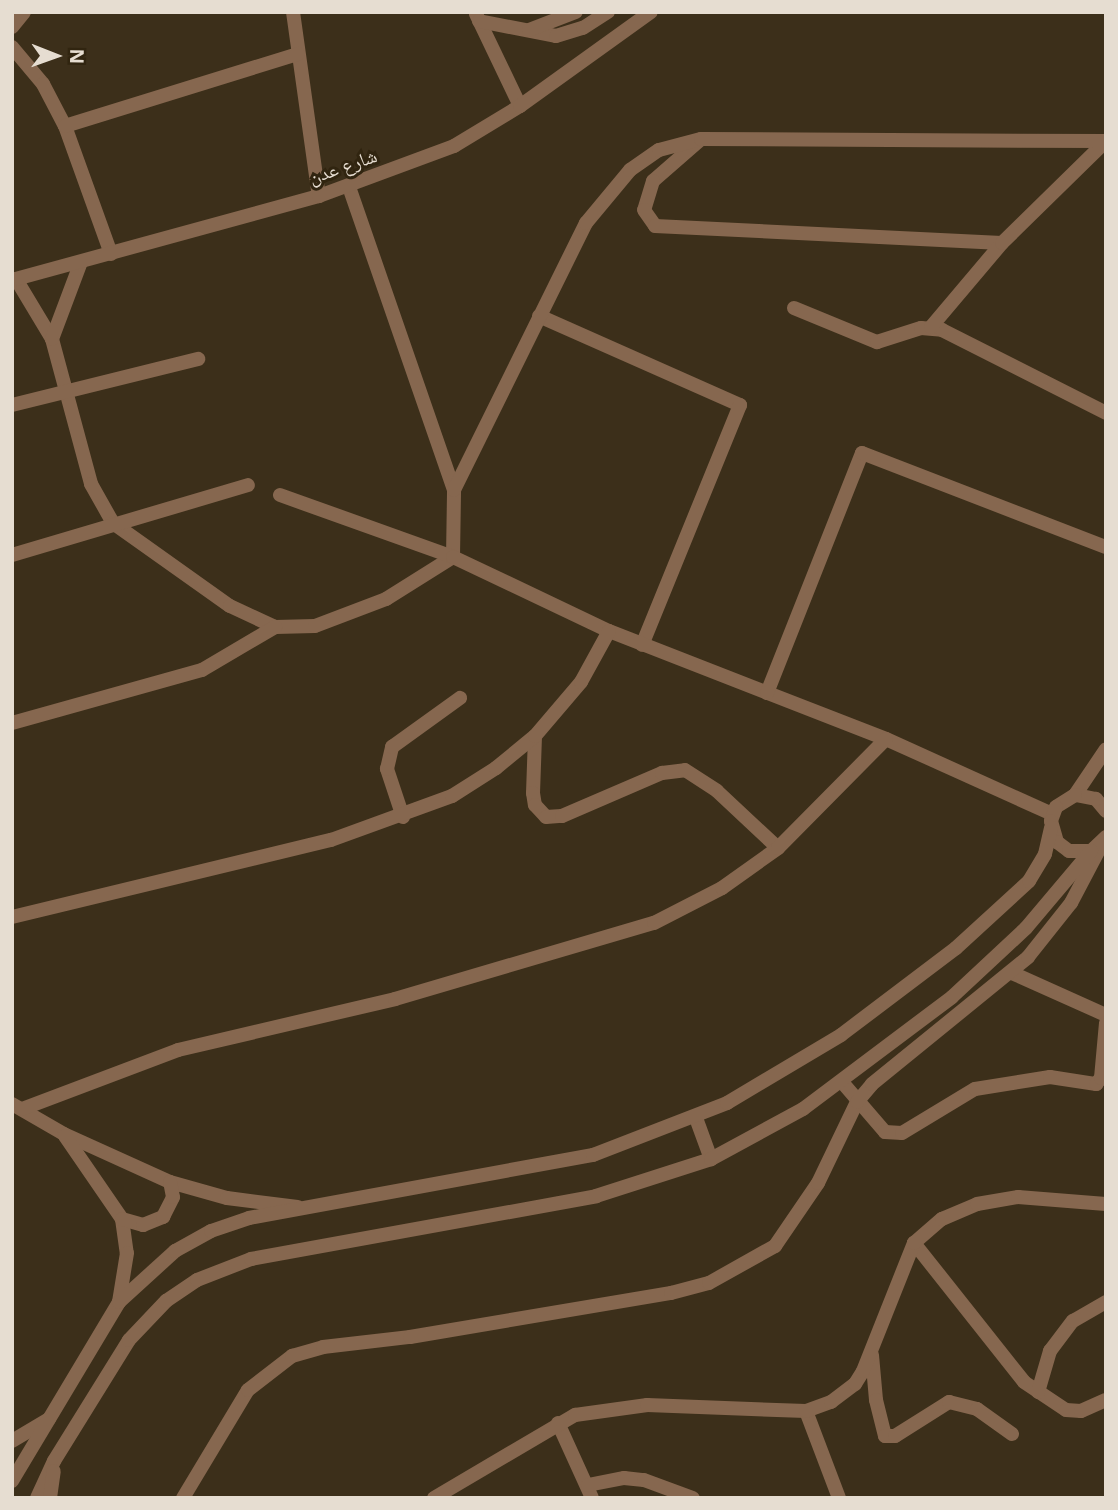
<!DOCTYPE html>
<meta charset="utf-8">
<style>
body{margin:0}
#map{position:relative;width:1118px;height:1510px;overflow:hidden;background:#3c2f1a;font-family:"Open Sans","Noto Naskh Arabic",sans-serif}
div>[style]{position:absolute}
.minor>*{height:14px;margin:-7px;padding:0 7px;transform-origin:7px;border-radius:7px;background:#86674f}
.tertiary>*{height:14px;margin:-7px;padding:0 7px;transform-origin:7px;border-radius:7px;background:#86674f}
span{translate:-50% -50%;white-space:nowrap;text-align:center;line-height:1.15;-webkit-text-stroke:6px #312510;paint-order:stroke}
.street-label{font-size:19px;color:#e6ddd1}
.frame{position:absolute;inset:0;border:14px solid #e6ddd1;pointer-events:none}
.north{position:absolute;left:21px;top:21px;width:70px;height:70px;-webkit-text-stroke:5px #312510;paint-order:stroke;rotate:91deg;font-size:19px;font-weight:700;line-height:28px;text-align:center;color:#e6ddd1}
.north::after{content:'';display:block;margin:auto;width:24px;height:32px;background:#e6ddd1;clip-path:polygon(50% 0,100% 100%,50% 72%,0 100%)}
</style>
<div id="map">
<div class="minor">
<i style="left:293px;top:12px;width:186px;rotate:82deg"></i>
<i style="left:476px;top:14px;width:102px;rotate:64.4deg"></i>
<i style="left:479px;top:21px;width:78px;rotate:11deg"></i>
<i style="left:556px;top:36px;width:28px;rotate:-17deg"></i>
<i style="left:583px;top:28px;width:30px;rotate:-33deg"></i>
<i style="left:12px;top:27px;width:19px;rotate:-51deg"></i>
<i style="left:529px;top:30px;width:50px;rotate:-21deg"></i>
<i style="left:12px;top:47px;width:48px;rotate:50deg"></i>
<i style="left:43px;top:84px;width:47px;rotate:62.4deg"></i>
<i style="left:65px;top:126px;width:136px;rotate:70.2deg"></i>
<i style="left:65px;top:126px;width:244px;rotate:-17.2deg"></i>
<i style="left:700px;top:140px;width:62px;rotate:138.9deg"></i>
<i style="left:653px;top:181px;width:30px;rotate:107deg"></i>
<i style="left:644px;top:210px;width:19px;rotate:55deg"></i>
<i style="left:655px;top:226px;width:347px;rotate:2.8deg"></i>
<i style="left:16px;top:279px;width:70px;rotate:59deg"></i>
<i style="left:52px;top:339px;width:150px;rotate:74.9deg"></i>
<i style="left:91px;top:484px;width:45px;rotate:60.6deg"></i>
<i style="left:113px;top:523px;width:143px;rotate:35.4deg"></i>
<i style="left:230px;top:606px;width:50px;rotate:25deg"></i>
<i style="left:275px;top:627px;width:40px;rotate:-1.4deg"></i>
<i style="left:315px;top:626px;width:76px;rotate:-20.8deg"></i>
<i style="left:386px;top:599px;width:79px;rotate:-32.1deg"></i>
<i style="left:453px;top:557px;width:67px;rotate:-89.1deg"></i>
<i style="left:454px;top:490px;width:322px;rotate:-109.1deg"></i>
<i style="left:794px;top:308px;width:90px;rotate:22.3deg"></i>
<i style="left:877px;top:342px;width:46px;rotate:-17.7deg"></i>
<i style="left:921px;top:328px;width:21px;rotate:5deg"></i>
<i style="left:942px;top:330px;width:184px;rotate:26.8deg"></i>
<i style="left:539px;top:316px;width:220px;rotate:23.9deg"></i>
<i style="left:740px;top:405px;width:259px;rotate:112.2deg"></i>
<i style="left:931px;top:327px;width:110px;rotate:-49.8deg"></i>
<i style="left:1002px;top:243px;width:146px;rotate:-44.4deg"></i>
<i style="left:52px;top:339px;width:82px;rotate:-69.4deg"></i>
<i style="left:12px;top:405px;width:192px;rotate:-13.9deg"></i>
<i style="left:454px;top:490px;width:298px;rotate:-63.7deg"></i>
<i style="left:586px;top:223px;width:69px;rotate:-50.3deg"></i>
<i style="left:630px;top:170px;width:35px;rotate:-35deg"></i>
<i style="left:659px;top:150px;width:43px;rotate:-14.7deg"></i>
<i style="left:701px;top:139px;width:405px;rotate:0.3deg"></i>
<i style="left:280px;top:495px;width:184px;rotate:19.7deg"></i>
<i style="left:453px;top:557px;width:173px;rotate:25.4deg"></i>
<i style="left:609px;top:631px;width:297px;rotate:21.3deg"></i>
<i style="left:886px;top:739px;width:182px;rotate:24.3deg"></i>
<i style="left:12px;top:555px;width:246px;rotate:-16.5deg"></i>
<i style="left:767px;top:693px;width:258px;rotate:-68.4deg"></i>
<i style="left:862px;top:453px;width:261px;rotate:21.1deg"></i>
<i style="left:12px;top:723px;width:197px;rotate:-15.6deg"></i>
<i style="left:202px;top:670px;width:85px;rotate:-30.5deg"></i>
<i style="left:535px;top:736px;width:57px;rotate:92deg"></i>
<i style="left:533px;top:793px;width:12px;rotate:81deg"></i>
<i style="left:535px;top:805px;width:16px;rotate:47deg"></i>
<i style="left:546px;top:817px;width:16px;rotate:-4deg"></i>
<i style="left:562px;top:816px;width:109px;rotate:-23.3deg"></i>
<i style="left:662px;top:773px;width:23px;rotate:-7deg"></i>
<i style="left:685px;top:770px;width:38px;rotate:33deg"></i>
<i style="left:717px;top:791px;width:83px;rotate:43.1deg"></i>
<i style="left:403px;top:817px;width:51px;rotate:-108.4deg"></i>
<i style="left:387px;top:769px;width:23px;rotate:-77deg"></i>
<i style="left:392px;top:747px;width:84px;rotate:-35.8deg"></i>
<i style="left:12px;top:917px;width:328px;rotate:-13.6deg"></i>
<i style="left:331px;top:840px;width:129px;rotate:-20deg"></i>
<i style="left:452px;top:796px;width:52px;rotate:-32.5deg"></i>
<i style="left:496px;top:768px;width:50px;rotate:-39.4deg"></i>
<i style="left:535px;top:736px;width:71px;rotate:-49.6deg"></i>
<i style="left:581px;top:682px;width:58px;rotate:-61.2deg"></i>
<i style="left:1012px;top:973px;width:103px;rotate:24.1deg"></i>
<i style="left:842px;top:1082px;width:66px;rotate:49.3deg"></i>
<i style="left:885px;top:1132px;width:17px;rotate:3deg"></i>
<i style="left:902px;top:1133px;width:85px;rotate:-31.1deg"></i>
<i style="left:975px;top:1089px;width:76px;rotate:-9.1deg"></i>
<i style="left:1050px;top:1077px;width:47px;rotate:8.7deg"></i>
<i style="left:1096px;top:1084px;width:8px;rotate:-50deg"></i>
<i style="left:1101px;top:1078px;width:55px;rotate:-84.8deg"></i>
<i style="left:12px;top:1104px;width:60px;rotate:30deg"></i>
<i style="left:64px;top:1134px;width:116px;rotate:24.4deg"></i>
<i style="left:170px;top:1182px;width:59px;rotate:15.7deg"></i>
<i style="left:227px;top:1198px;width:71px;rotate:7.3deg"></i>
<i style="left:22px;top:1109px;width:167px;rotate:-20.7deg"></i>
<i style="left:178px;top:1050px;width:223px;rotate:-13.2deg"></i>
<i style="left:395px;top:999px;width:270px;rotate:-16.4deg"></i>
<i style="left:654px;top:923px;width:76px;rotate:-27.2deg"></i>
<i style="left:722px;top:888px;width:69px;rotate:-35.5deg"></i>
<i style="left:778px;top:848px;width:153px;rotate:-45.3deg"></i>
<i style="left:65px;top:1136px;width:101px;rotate:55.5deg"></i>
<i style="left:122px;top:1219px;width:34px;rotate:82deg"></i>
<i style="left:127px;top:1253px;width:50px;rotate:99.3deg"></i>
<i style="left:122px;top:1219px;width:22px;rotate:16deg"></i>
<i style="left:143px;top:1225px;width:22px;rotate:-22deg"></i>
<i style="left:163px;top:1217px;width:22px;rotate:-63deg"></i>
<i style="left:173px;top:1197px;width:15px;rotate:-101deg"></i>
<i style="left:914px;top:1243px;width:177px;rotate:51.6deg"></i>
<i style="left:1024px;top:1382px;width:50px;rotate:33.7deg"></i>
<i style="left:1066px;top:1410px;width:15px;rotate:4deg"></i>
<i style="left:1081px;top:1411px;width:27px;rotate:-24deg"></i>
<i style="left:872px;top:1355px;width:45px;rotate:84.9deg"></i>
<i style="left:876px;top:1400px;width:37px;rotate:76deg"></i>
<i style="left:885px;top:1436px;width:10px"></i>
<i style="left:895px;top:1436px;width:64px;rotate:-32.2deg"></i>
<i style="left:949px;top:1402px;width:29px;rotate:14deg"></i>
<i style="left:977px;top:1409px;width:43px;rotate:35.5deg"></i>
<i style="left:1038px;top:1392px;width:43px;rotate:-73.7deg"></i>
<i style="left:1050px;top:1351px;width:38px;rotate:-53deg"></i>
<i style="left:1073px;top:1321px;width:38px;rotate:-30deg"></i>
<i style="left:806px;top:1411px;width:93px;rotate:69.2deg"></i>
<i style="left:558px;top:1423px;width:82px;rotate:65.6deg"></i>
<i style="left:588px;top:1485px;width:37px;rotate:-11deg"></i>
<i style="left:624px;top:1478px;width:20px;rotate:6deg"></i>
<i style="left:644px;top:1480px;width:52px;rotate:20.2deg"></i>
<i style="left:183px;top:1498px;width:126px;rotate:-59deg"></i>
<i style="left:248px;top:1390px;width:56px;rotate:-37.7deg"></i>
<i style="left:292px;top:1356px;width:32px;rotate:-16deg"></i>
<i style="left:323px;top:1347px;width:88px;rotate:-6.6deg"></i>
<i style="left:410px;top:1337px;width:265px;rotate:-9.6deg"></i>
<i style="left:671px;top:1293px;width:39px;rotate:-15deg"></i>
<i style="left:709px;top:1283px;width:76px;rotate:-29.3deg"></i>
<i style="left:775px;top:1246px;width:76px;rotate:-55.7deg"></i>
<i style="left:818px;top:1183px;width:90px;rotate:-64.3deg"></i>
<i style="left:857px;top:1102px;width:23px;rotate:-50deg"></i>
<i style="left:872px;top:1084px;width:201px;rotate:-39.1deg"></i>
<i style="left:1028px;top:957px;width:69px;rotate:-51.5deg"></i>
<i style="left:1071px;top:903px;width:69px;rotate:-62.3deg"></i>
<i style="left:434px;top:1498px;width:164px;rotate:-30.5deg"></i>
<i style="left:575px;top:1415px;width:73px;rotate:-7.9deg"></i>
<i style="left:647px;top:1405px;width:159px;rotate:2.2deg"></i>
<i style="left:806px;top:1411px;width:27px;rotate:-20deg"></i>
<i style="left:831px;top:1402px;width:30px;rotate:-37deg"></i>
<i style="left:855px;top:1384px;width:15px;rotate:-58deg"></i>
<i style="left:863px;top:1371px;width:138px;rotate:-68.3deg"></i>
<i style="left:914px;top:1243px;width:37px;rotate:-41deg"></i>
<i style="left:942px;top:1219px;width:38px;rotate:-23deg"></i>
<i style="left:977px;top:1204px;width:42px;rotate:-9.7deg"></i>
<i style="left:1018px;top:1197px;width:88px;rotate:4.5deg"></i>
</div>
<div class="tertiary">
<i style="left:12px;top:280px;width:318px;rotate:-15.3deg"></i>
<i style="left:319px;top:196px;width:144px;rotate:-20.3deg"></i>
<i style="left:454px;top:146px;width:77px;rotate:-31.2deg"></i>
<i style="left:520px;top:106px;width:161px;rotate:-35.7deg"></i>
<i style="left:1075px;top:795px;width:55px;rotate:-56deg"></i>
<i style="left:1106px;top:811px;width:16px;rotate:-130deg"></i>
<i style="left:1096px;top:799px;width:21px;rotate:-169deg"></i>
<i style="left:1075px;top:795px;width:22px;rotate:148deg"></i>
<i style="left:1056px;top:807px;width:15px;rotate:110deg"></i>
<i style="left:1051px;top:821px;width:22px;rotate:74deg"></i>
<i style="left:1057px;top:842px;width:15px;rotate:37deg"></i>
<i style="left:1069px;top:851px;width:22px"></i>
<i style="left:1091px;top:851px;width:21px;rotate:-43deg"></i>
<i style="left:696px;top:1118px;width:44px;rotate:69.9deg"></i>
<i style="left:12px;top:1441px;width:43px;rotate:-30.7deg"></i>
<i style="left:12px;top:1481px;width:209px;rotate:-59.1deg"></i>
<i style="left:119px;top:1302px;width:76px;rotate:-42.3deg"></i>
<i style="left:175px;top:1251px;width:41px;rotate:-29.1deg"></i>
<i style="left:211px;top:1231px;width:40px;rotate:-18.9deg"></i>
<i style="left:249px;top:1218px;width:350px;rotate:-10.4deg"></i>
<i style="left:593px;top:1155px;width:144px;rotate:-21.2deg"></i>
<i style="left:727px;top:1103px;width:133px;rotate:-30.8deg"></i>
<i style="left:841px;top:1035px;width:144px;rotate:-37.1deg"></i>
<i style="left:956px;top:948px;width:99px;rotate:-42.5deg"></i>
<i style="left:1029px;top:881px;width:31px;rotate:-59deg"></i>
<i style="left:1045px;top:854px;width:27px;rotate:-77deg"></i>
<i style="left:37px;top:1498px;width:41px;rotate:-65.3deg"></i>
<i style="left:54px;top:1461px;width:142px;rotate:-58.2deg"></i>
<i style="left:129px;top:1340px;width:54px;rotate:-46.5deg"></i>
<i style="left:166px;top:1301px;width:37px;rotate:-34deg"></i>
<i style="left:197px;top:1280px;width:58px;rotate:-21.3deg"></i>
<i style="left:251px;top:1259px;width:351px;rotate:-10.3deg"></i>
<i style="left:596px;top:1196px;width:121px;rotate:-17.8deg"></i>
<i style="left:711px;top:1159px;width:105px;rotate:-28.5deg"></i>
<i style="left:803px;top:1109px;width:186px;rotate:-36.9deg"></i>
<i style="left:952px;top:997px;width:101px;rotate:-43deg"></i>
<i style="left:1026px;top:928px;width:101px;rotate:-49.8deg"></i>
<i style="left:50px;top:1498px;width:27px;rotate:-82deg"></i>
</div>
<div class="street-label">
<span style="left:343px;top:167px;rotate:-19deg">شارع عدن</span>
</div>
<div class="frame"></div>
<div class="north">N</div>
</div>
